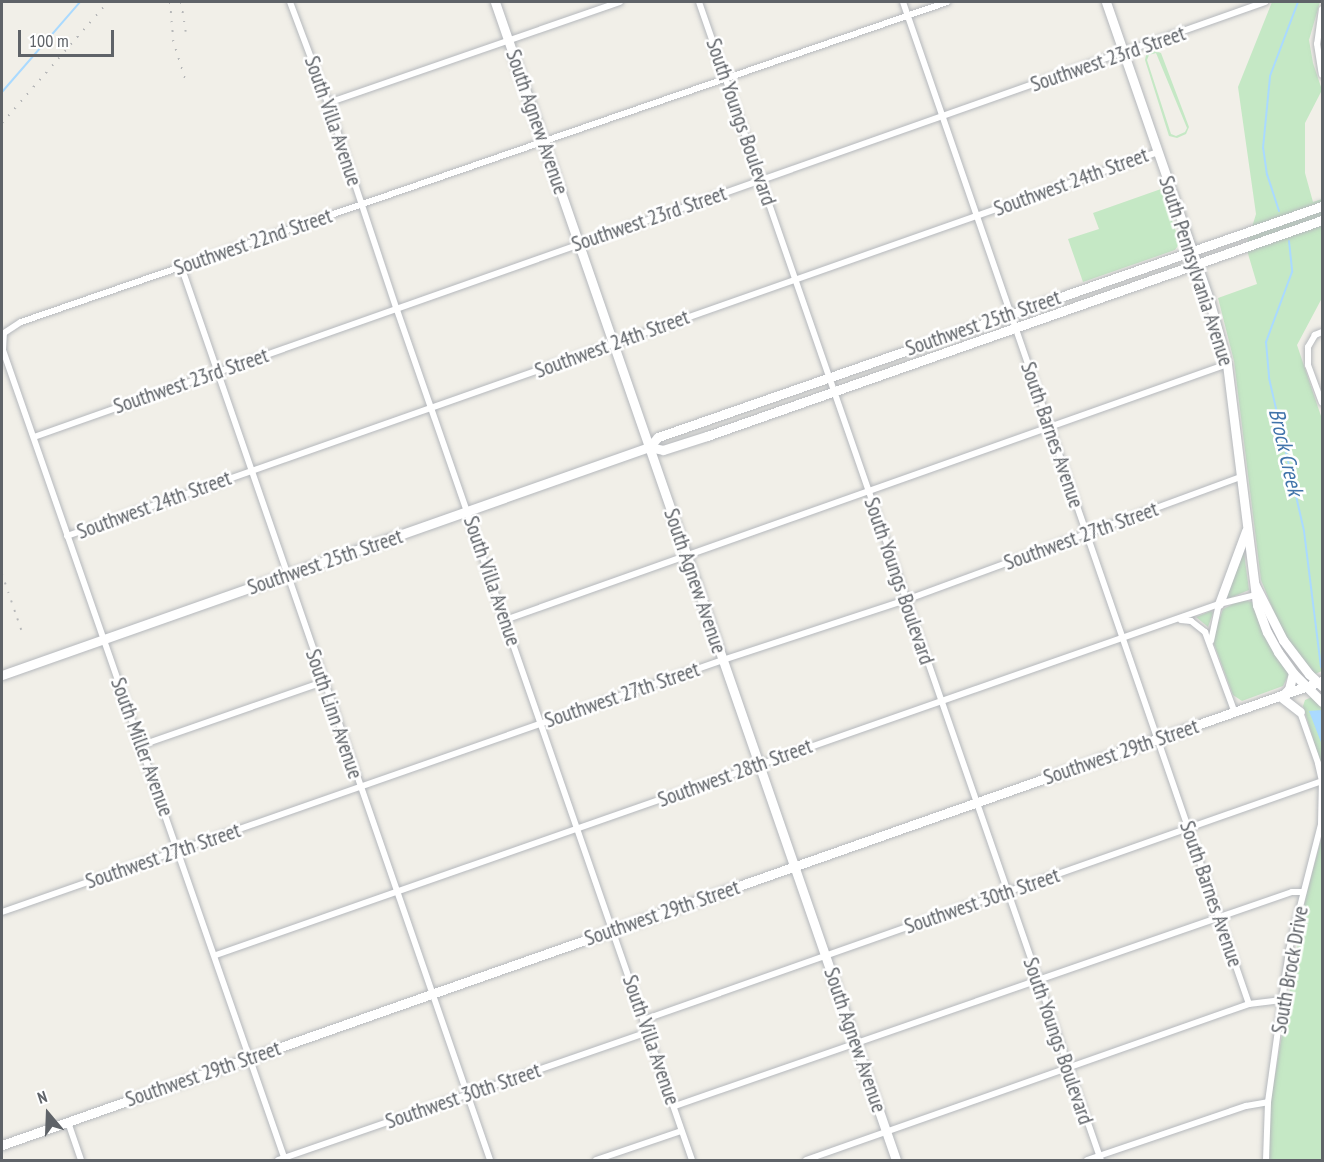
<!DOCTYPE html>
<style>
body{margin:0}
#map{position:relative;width:1324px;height:1162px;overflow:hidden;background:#f1efe8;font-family:"PT Sans Narrow",sans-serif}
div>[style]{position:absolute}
.green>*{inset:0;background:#c5e8c5}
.water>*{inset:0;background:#aadaff}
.stream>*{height:2px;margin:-1px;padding:0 1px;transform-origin:1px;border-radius:1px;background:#aadaff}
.roads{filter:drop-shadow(0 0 2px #b5b8bc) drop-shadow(0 0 2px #b5b8bc)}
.street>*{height:6px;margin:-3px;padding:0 3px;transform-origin:3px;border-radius:3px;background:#fff}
.secondary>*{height:9px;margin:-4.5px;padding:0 4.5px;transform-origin:4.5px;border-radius:4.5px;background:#fff}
.rail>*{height:2px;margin-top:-1px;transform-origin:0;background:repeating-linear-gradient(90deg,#b6b7b8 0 1.5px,transparent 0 9.5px)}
span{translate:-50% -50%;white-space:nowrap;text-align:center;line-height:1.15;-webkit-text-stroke:5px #fff;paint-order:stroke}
.street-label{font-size:21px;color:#5f6368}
.water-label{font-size:22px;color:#4174aa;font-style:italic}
.frame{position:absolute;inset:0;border:3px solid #5f6368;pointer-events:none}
.north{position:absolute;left:18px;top:1084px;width:60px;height:60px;-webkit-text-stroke:4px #fff;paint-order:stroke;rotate:341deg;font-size:16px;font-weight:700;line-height:24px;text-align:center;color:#5f6368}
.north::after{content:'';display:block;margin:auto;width:21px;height:27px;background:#5f6368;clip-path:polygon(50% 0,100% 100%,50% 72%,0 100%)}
.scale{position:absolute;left:18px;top:30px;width:96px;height:27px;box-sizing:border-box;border:3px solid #5f6368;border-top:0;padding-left:8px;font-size:18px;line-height:21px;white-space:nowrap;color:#5f6368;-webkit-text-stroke:4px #fff;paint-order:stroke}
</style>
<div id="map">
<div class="green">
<i style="clip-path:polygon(1272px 2px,1320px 2px,1309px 40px,1313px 63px,1322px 90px,1305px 123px,1305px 173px,1313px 202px,1322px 199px,1322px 298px,1297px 345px,1322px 419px,1322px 671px,1315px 674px,1282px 632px,1261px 580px,1234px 361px,1218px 298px,1257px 284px,1246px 247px,1256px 214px,1238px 87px)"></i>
<i style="clip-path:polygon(evenodd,1155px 51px,1161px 53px,1189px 127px,1186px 134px,1177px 138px,1169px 136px,1145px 60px,1146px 55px,1155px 51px,1156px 53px,1187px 128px,1185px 132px,1176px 136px,1171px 134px,1147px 60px,1149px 55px,1156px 53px)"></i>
<i style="clip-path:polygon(1161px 189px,1180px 243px,1175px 250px,1083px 282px,1068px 239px,1099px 229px,1093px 213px)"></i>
<i style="clip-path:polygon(1243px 546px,1249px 590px,1223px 601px)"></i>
<i style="clip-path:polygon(1241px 600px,1253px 602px,1289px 674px,1283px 686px,1242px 701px,1233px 695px,1214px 644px,1214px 634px,1223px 609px)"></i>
<i style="clip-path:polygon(1211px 611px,1213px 613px,1208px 627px,1196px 617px)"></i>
<i style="clip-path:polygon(1312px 697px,1322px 708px,1322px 768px,1303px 706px,1305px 700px)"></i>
<i style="clip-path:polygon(1322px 836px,1322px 1160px,1270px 1160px,1267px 1122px,1306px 896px)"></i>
</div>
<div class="water">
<i style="clip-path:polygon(1322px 710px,1322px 745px,1309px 711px)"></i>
</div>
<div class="stream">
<i style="left:2px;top:92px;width:119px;rotate:-49.1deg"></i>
<i style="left:1279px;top:211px;width:38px;rotate:-108deg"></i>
<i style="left:1267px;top:175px;width:27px;rotate:-98deg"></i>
<i style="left:1263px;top:148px;width:72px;rotate:-84.4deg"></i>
<i style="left:1270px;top:76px;width:79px;rotate:-69.3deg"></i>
<i style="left:1289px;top:241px;width:31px;rotate:84deg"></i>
<i style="left:1292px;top:272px;width:75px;rotate:110.4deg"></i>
<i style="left:1266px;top:342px;width:36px;rotate:85deg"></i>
<i style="left:1269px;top:378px;width:157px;rotate:77.1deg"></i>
<i style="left:1304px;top:531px;width:137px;rotate:82.9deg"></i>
</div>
<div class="roads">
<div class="street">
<i style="left:290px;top:2px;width:108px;rotate:69.4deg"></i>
<i style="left:328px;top:103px;width:218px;rotate:71.6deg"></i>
<i style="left:397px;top:310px;width:900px;rotate:70.86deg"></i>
<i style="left:699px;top:2px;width:1226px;rotate:70.86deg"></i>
<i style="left:903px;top:2px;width:1060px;rotate:70.95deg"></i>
<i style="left:1322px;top:9px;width:35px;rotate:98deg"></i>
<i style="left:1317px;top:44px;width:31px;rotate:81deg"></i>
<i style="left:328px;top:103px;width:309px;rotate:-19.1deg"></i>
<i style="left:181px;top:266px;width:946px;rotate:70.93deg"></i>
<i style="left:1322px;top:332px;width:8px;rotate:157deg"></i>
<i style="left:1315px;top:335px;width:14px;rotate:120deg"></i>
<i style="left:1308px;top:347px;width:18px;rotate:90deg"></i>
<i style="left:1308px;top:365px;width:40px;rotate:69.8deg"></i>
<i style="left:34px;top:437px;width:1306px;rotate:-19.46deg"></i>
<i style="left:67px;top:536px;width:1157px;rotate:-19.39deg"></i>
<i style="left:505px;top:620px;width:766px;rotate:-19.52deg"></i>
<i style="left:1181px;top:620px;width:10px;rotate:6deg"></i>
<i style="left:1191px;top:621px;width:18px;rotate:38deg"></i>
<i style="left:1205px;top:632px;width:86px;rotate:69.7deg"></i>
<i style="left:1211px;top:641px;width:38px;rotate:-78deg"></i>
<i style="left:142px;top:745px;width:192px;rotate:-19.2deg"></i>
<i style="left:2px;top:912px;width:764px;rotate:-19.27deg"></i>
<i style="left:723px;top:660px;width:193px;rotate:-18.2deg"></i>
<i style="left:906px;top:600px;width:357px;rotate:-20.2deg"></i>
<i style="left:216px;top:955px;width:1063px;rotate:-19.29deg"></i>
<i style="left:1219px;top:604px;width:36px;rotate:-14deg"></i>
<i style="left:643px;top:1020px;width:720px;rotate:-19.39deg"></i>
<i style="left:675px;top:1106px;width:653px;rotate:-19.13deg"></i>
<i style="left:1292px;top:892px;width:11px"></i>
<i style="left:68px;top:1122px;width:40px;rotate:71.1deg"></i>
<i style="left:278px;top:1160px;width:391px;rotate:-19.1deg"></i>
<i style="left:285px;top:1160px;width:858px;rotate:-109.2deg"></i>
<i style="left:3px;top:350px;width:17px;rotate:-87deg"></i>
<i style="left:4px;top:333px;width:20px;rotate:-33deg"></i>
<i style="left:21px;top:322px;width:980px;rotate:-19.06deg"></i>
<i style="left:596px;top:1160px;width:90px;rotate:-18.8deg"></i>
<i style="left:806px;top:1160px;width:470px;rotate:-19.4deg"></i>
<i style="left:1249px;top:1004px;width:35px;rotate:-7deg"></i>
<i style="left:1087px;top:1160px;width:168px;rotate:-18.8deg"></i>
<i style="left:1246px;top:1106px;width:22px;rotate:-10deg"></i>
<i style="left:1266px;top:1160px;width:58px;rotate:-88deg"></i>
<i style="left:1268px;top:1102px;width:153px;rotate:-82.1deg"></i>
<i style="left:1289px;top:950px;width:130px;rotate:-75.7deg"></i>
<i style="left:1321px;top:824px;width:43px;rotate:-88.7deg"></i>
<i style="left:1322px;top:781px;width:18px;rotate:-103deg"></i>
<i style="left:1318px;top:763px;width:54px;rotate:-109.4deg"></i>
</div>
<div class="secondary">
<i style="left:495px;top:2px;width:1225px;rotate:70.9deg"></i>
<i style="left:1106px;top:2px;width:318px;rotate:70.9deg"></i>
<i style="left:1210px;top:303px;width:63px;rotate:74.4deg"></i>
<i style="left:1227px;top:364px;width:243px;rotate:82.9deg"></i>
<i style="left:1257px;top:605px;width:29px;rotate:70deg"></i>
<i style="left:1267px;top:632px;width:23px;rotate:61deg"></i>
<i style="left:1278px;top:652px;width:26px;rotate:54deg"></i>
<i style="left:1293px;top:673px;width:41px;rotate:45deg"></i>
<i style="left:649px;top:447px;width:13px;rotate:-48deg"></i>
<i style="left:658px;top:437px;width:703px;rotate:-19.18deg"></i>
<i style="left:1255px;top:585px;width:62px;rotate:63deg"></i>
<i style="left:1283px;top:640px;width:43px;rotate:52.6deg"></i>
<i style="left:1309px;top:674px;width:18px;rotate:43deg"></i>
<i style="left:1219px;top:604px;width:78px;rotate:-69.7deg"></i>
<i style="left:2px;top:675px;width:686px;rotate:-19.41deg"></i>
<i style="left:649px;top:447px;width:14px;rotate:12deg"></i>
<i style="left:663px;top:450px;width:46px;rotate:-17.7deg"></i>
<i style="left:707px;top:436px;width:652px;rotate:-19.35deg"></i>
<i style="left:1282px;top:696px;width:10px;rotate:-45deg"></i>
<i style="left:1289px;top:689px;width:16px;rotate:-76deg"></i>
<i style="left:1281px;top:697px;width:24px;rotate:38deg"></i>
<i style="left:2px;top:1145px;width:1399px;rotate:-19.37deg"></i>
</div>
</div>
<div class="rail">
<i style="left:170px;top:2px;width:38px;rotate:85deg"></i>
<i style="left:173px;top:40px;width:44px;rotate:72.8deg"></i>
<i style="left:181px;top:2px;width:30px;rotate:81deg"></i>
<i style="left:2px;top:123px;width:161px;rotate:-48.8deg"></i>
<i style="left:2px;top:574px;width:65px;rotate:71deg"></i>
</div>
<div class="street-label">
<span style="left:1108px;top:59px;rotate:-19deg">Southwest 23rd Street</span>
<span style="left:333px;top:121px;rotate:71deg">South Villa Avenue</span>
<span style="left:537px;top:122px;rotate:71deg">South Agnew Avenue</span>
<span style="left:741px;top:122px;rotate:71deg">South Youngs Boulevard</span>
<span style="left:1071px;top:182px;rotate:-20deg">Southwest 24th Street</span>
<span style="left:649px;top:219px;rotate:-19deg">Southwest 23rd Street</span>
<span style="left:253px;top:242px;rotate:-19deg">Southwest 22nd Street</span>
<span style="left:1196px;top:271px;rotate:72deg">South Pennsylvania Avenue</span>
<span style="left:983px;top:323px;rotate:-19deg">Southwest 25th Street</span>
<span style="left:612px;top:344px;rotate:-20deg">Southwest 24th Street</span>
<span style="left:191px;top:381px;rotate:-19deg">Southwest 23rd Street</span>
<span style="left:1052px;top:435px;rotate:71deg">South Barnes Avenue</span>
<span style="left:154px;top:505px;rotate:-20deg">Southwest 24th Street</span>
<span style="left:1081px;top:536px;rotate:-20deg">Southwest 27th Street</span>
<span style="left:325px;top:562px;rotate:-19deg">Southwest 25th Street</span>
<span style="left:492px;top:581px;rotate:71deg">South Villa Avenue</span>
<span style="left:695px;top:581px;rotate:71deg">South Agnew Avenue</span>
<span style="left:899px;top:581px;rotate:71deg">South Youngs Boulevard</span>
<span style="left:622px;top:695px;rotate:-19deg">Southwest 27th Street</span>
<span style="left:334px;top:714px;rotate:71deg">South Linn Avenue</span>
<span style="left:142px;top:747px;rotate:70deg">South Miller Avenue</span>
<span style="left:1121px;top:752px;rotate:-19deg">Southwest 29th Street</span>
<span style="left:735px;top:773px;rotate:-20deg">Southwest 28th Street</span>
<span style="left:163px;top:856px;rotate:-19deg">Southwest 27th Street</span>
<span style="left:1211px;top:894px;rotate:71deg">South Barnes Avenue</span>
<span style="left:982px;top:901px;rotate:-19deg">Southwest 30th Street</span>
<span style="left:662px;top:913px;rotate:-19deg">Southwest 29th Street</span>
<span style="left:1290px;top:970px;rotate:-80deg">South Brock Drive</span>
<span style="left:651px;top:1040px;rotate:71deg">South Villa Avenue</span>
<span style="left:855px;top:1040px;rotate:71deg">South Agnew Avenue</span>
<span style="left:1058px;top:1041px;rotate:71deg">South Youngs Boulevard</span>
<span style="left:203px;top:1074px;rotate:-19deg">Southwest 29th Street</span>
<span style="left:463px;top:1096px;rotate:-19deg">Southwest 30th Street</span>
</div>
<div class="water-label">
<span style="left:1286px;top:452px;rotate:77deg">Brock Creek</span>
</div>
<div class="frame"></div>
<div class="north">N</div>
<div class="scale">100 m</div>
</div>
